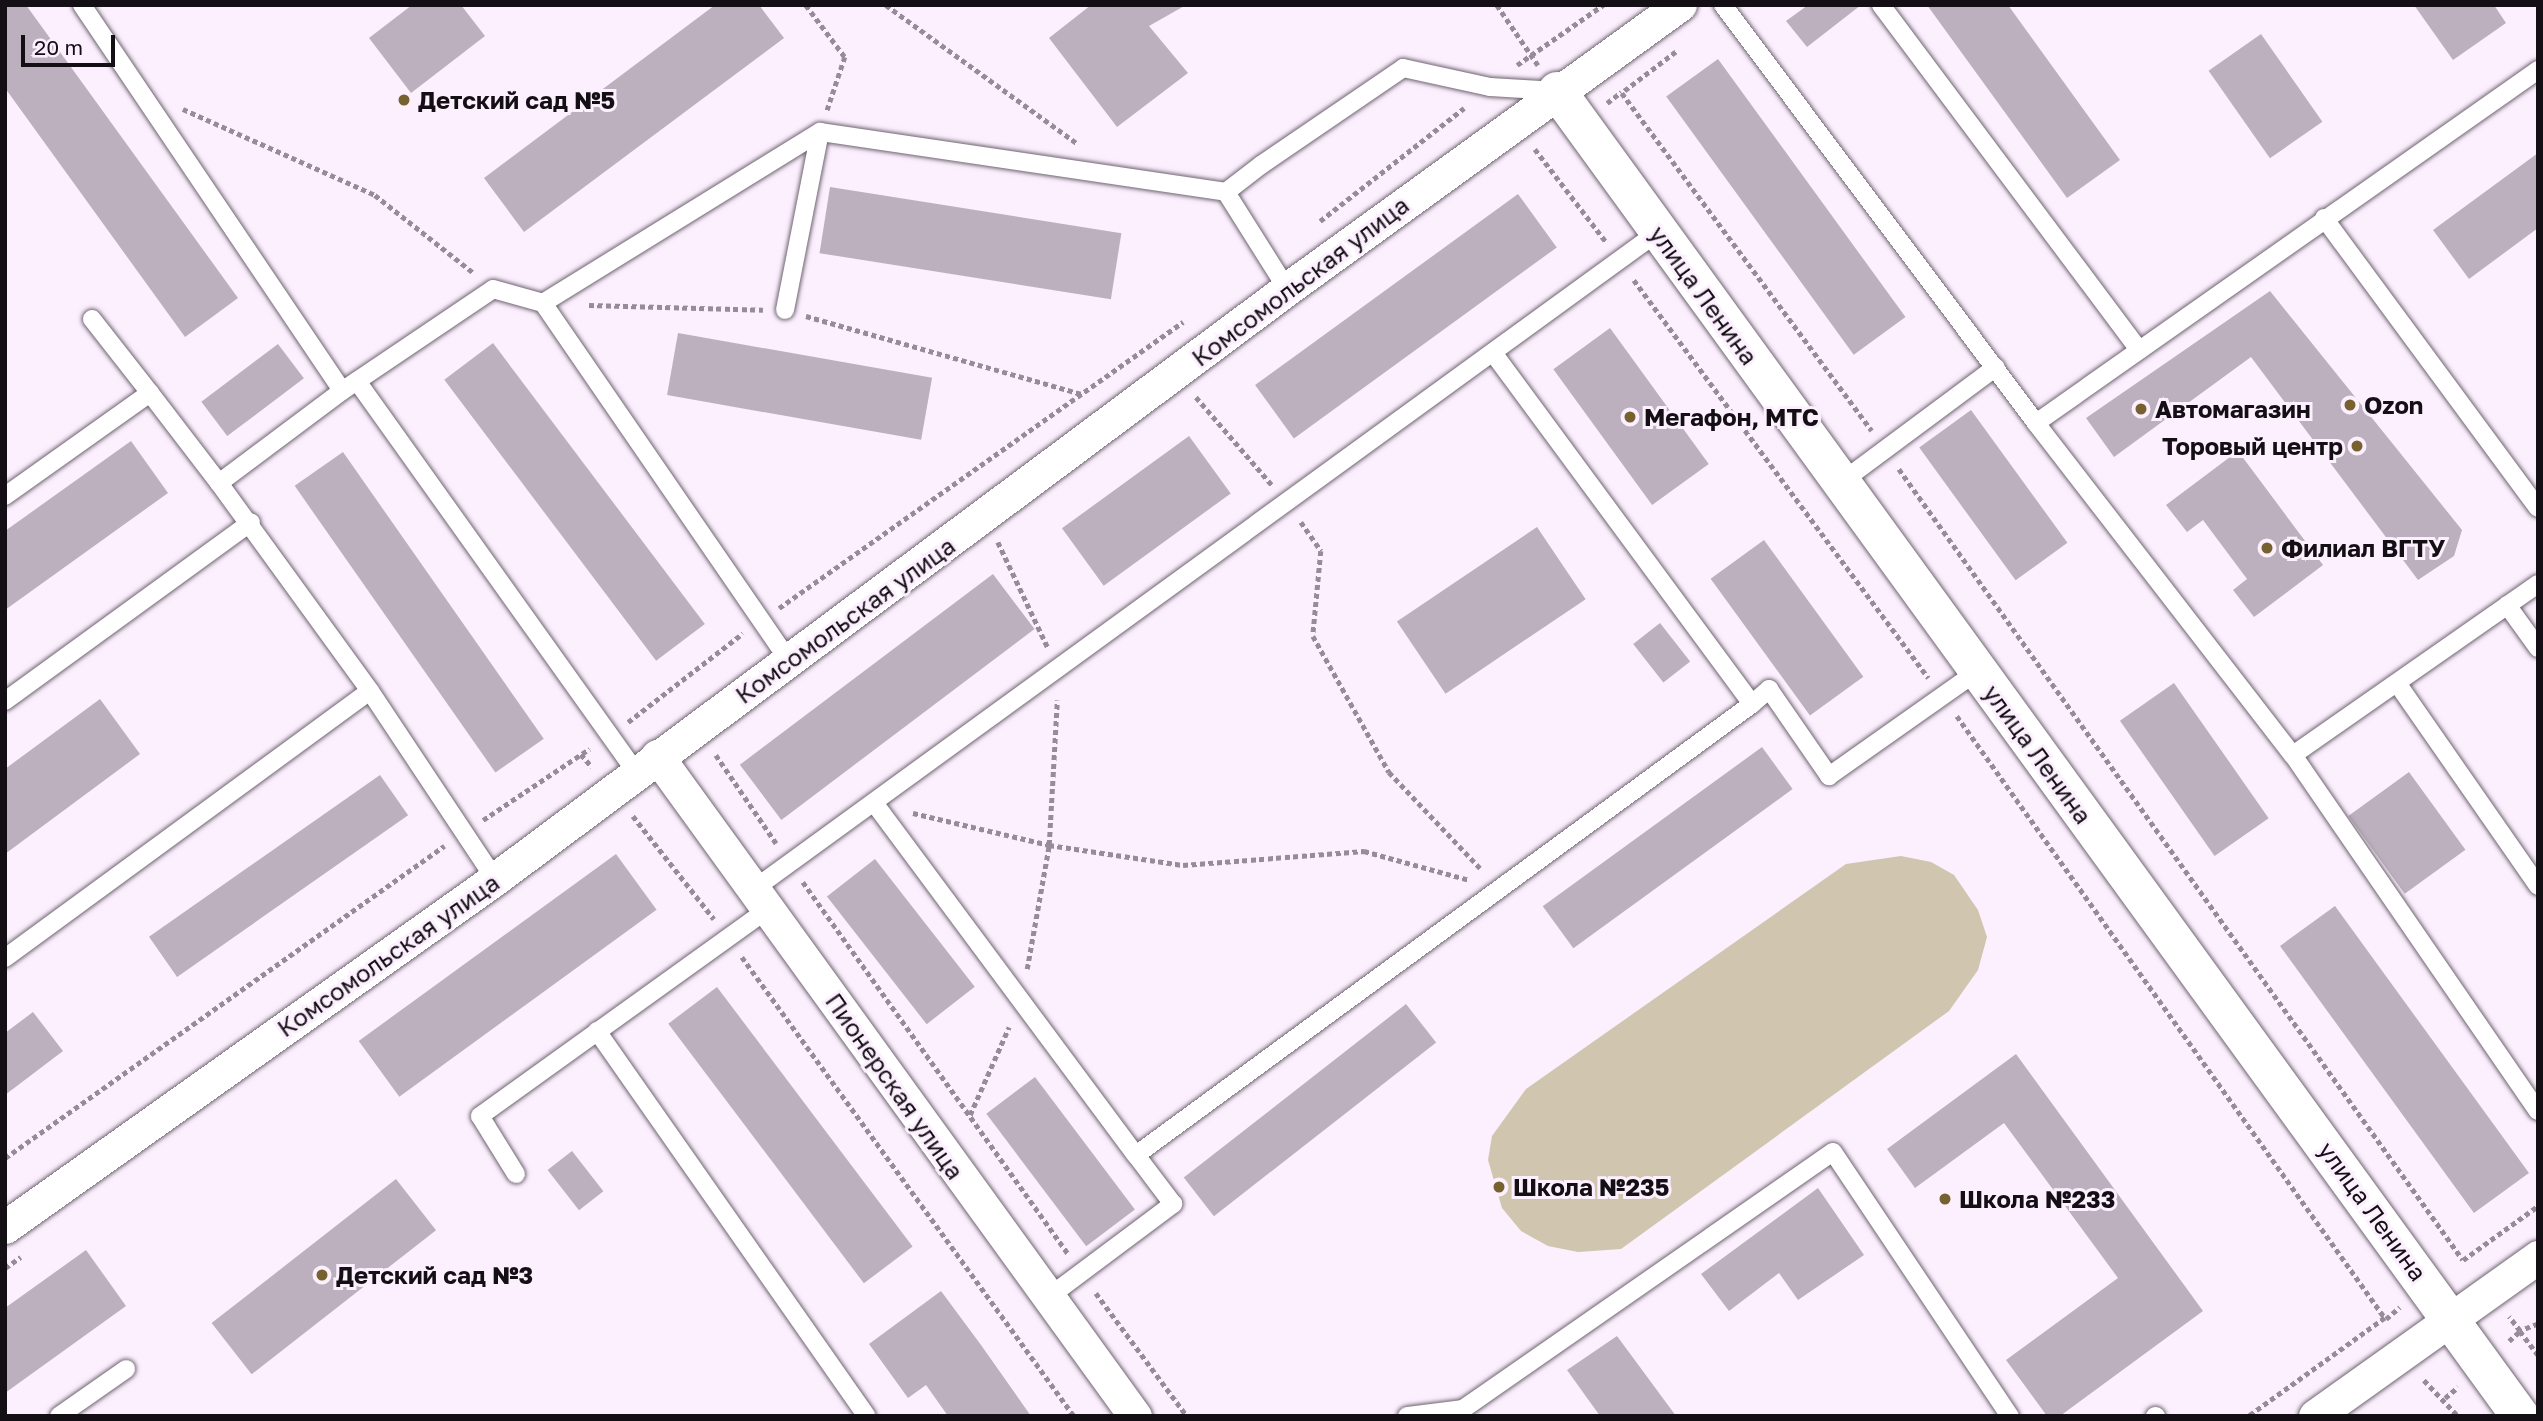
<!DOCTYPE html>
<meta charset="utf-8">
<style>
body{margin:0}
#map{position:relative;width:2543px;height:1421px;overflow:hidden;background:#fceffe;font-family:"Golos Text",sans-serif}
div>[style]{position:absolute}
.green>*{inset:0;background:#d0c5ae}
.building>*{inset:0;background:#bcb0bf;transform-origin:0 0}
.path>*{height:4.5px;margin-top:-2.25px;transform-origin:0;background:repeating-linear-gradient(90deg,#958c97 0 5px,transparent 0 8.5px)}
.roads{filter:drop-shadow(0 0 2px #6f6471) drop-shadow(0 0 2px #6f6471)}
.lane>*{height:18px;margin:-9px;padding:0 9px;transform-origin:9px;border-radius:9px;background:#fff}
.street>*{height:33px;margin:-16.5px;padding:0 16.5px;transform-origin:16.5px;border-radius:16.5px;background:#fff}
.secondary>*{height:38px;margin:-19px;padding:0 19px;transform-origin:19px;border-radius:19px;background:#fff}
.dots>*{width:19px;height:19px;translate:-50% -50%;box-sizing:border-box;border:4px solid #fceffe;border-radius:50%}
span{translate:-50% -50%;white-space:nowrap;text-align:center;line-height:1.15;-webkit-text-stroke:6px #fceffe;paint-order:stroke}
.poi-label{font-size:24px;color:#140f15;font-weight:700}
.left{translate:0 -50%;text-align:left}
.right{translate:-100% -50%;text-align:right}
.street-label{font-size:24px;color:#140f15}
.frame{position:absolute;inset:0;border:7px solid #140f15;pointer-events:none}
.scale{position:absolute;left:21px;top:35px;width:94px;height:32px;box-sizing:border-box;border:4px solid #140f15;border-top:0;padding-left:9px;font-size:21px;line-height:24px;white-space:nowrap;color:#140f15;-webkit-text-stroke:5px #fceffe;paint-order:stroke}
</style>
<div id="map">
<div class="green">
<i style="clip-path:polygon(1901px 856px,1931px 862px,1954px 875px,1978px 910px,1987px 937px,1978px 970px,1949px 1011px,1621px 1249px,1578px 1252px,1548px 1246px,1521px 1231px,1502px 1208px,1488px 1160px,1492px 1136px,1526px 1089px,1846px 864px)"></i>
</div>
<div class="building">
<i style="clip-path:polygon(5px 5px,26px 5px,238px 298px,185px 337px,5px 88px)"></i>
<i style="clip-path:polygon(412px 5px,461px 5px,485px 36px,411px 93px,369px 38px)"></i>
<i style="clip-path:polygon(715px 5px,759px 5px,784px 38px,524px 232px,484px 178px)"></i>
<i style="clip-path:polygon(1091px 5px,1186px 5px,1149px 26px,1188px 73px,1117px 127px,1049px 38px)"></i>
<i style="clip-path:polygon(1808px 5px,1861px 5px,1807px 47px,1786px 21px)"></i>
<i style="clip-path:polygon(1927px 5px,2008px 5px,2120px 160px,2067px 198px)"></i>
<i style="clip-path:polygon(2414px 5px,2494px 5px,2506px 23px,2453px 60px)"></i>
<i style="left:2261px;top:34px;width:107px;height:64px;rotate:55deg"></i>
<i style="left:1718px;top:59px;width:319px;height:64px;rotate:54deg"></i>
<i style="clip-path:polygon(2538px 153px,2538px 228px,2469px 279px,2433px 230px)"></i>
<i style="left:830px;top:187px;width:295px;height:67px;rotate:9deg"></i>
<i style="left:1518px;top:194px;width:66px;height:325px;rotate:54deg"></i>
<i style="clip-path:polygon(2270px 291px,2462px 530px,2454px 556px,2418px 580px,2251px 357px,2114px 457px,2086px 418px)"></i>
<i style="left:1610px;top:328px;width:168px;height:70px;rotate:54deg"></i>
<i style="left:678px;top:333px;width:258px;height:63px;rotate:10deg"></i>
<i style="left:493px;top:343px;width:352px;height:61px;rotate:53deg"></i>
<i style="left:278px;top:344px;width:43px;height:96px;rotate:53deg"></i>
<i style="left:1971px;top:410px;width:164px;height:64px;rotate:54deg"></i>
<i style="left:1189px;top:436px;width:71px;height:157px;rotate:54deg"></i>
<i style="clip-path:polygon(131px 441px,168px 493px,5px 610px,5px 531px)"></i>
<i style="clip-path:polygon(2238px 451px,2323px 565px,2254px 617px,2233px 590px,2247px 579px,2203px 520px,2187px 532px,2166px 505px)"></i>
<i style="left:343px;top:452px;width:350px;height:59px;rotate:55deg"></i>
<i style="left:1537px;top:527px;width:87px;height:169px;rotate:56deg"></i>
<i style="left:1764px;top:540px;width:169px;height:66px;rotate:54deg"></i>
<i style="left:993px;top:574px;width:69px;height:317px;rotate:53deg"></i>
<i style="left:1660px;top:623px;width:49px;height:34px;rotate:52deg"></i>
<i style="left:2174px;top:683px;width:165px;height:66px;rotate:55deg"></i>
<i style="clip-path:polygon(100px 699px,140px 754px,5px 854px,5px 769px)"></i>
<i style="left:1762px;top:747px;width:52px;height:271px;rotate:54deg"></i>
<i style="left:2409px;top:772px;width:96px;height:75px;rotate:54deg"></i>
<i style="left:380px;top:775px;width:49px;height:282px;rotate:55deg"></i>
<i style="left:616px;top:854px;width:69px;height:318px;rotate:54deg"></i>
<i style="left:875px;top:859px;width:162px;height:61px;rotate:52deg"></i>
<i style="left:2335px;top:906px;width:330px;height:68px;rotate:54deg"></i>
<i style="left:717px;top:987px;width:325px;height:61px;rotate:53deg"></i>
<i style="left:1406px;top:1004px;width:49px;height:282px;rotate:52deg"></i>
<i style="clip-path:polygon(33px 1012px,63px 1051px,5px 1095px,5px 1033px)"></i>
<i style="clip-path:polygon(2016px 1054px,2203px 1311px,2060px 1416px,2047px 1416px,2006px 1360px,2118px 1278px,2004px 1123px,1915px 1188px,1887px 1149px)"></i>
<i style="left:1035px;top:1077px;width:166px;height:61px;rotate:53deg"></i>
<i style="left:572px;top:1151px;width:51px;height:31px;rotate:52deg"></i>
<i style="left:396px;top:1179px;width:65px;height:234px;rotate:52deg"></i>
<i style="clip-path:polygon(1818px 1188px,1864px 1255px,1798px 1300px,1779px 1273px,1729px 1311px,1701px 1274px)"></i>
<i style="clip-path:polygon(86px 1250px,126px 1306px,5px 1393px,5px 1308px)"></i>
<i style="clip-path:polygon(941px 1291px,981px 1345px,1031px 1416px,948px 1416px,926px 1385px,908px 1398px,869px 1344px)"></i>
<i style="clip-path:polygon(1617px 1336px,1676px 1416px,1600px 1416px,1567px 1370px)"></i>
</div>
<div class="path">
<i style="left:806px;top:5px;width:65px;rotate:53.1deg"></i>
<i style="left:845px;top:57px;width:57px;rotate:108.4deg"></i>
<i style="left:886px;top:5px;width:237px;rotate:35.9deg"></i>
<i style="left:1497px;top:5px;width:73px;rotate:55.7deg"></i>
<i style="left:1676px;top:52px;width:68px;rotate:142.8deg"></i>
<i style="left:1622px;top:93px;width:420px;rotate:53.5deg"></i>
<i style="left:1517px;top:65px;width:105px;rotate:-34.9deg"></i>
<i style="left:1607px;top:103px;width:18px;rotate:-38deg"></i>
<i style="left:183px;top:109px;width:210px;rotate:24.1deg"></i>
<i style="left:375px;top:195px;width:127px;rotate:38.3deg"></i>
<i style="left:1535px;top:149px;width:117px;rotate:52.6deg"></i>
<i style="left:1320px;top:221px;width:183px;rotate:-38.1deg"></i>
<i style="left:1634px;top:280px;width:495px;rotate:53.5deg"></i>
<i style="left:589px;top:305px;width:174px;rotate:1.6deg"></i>
<i style="left:806px;top:316px;width:287px;rotate:15.8deg"></i>
<i style="left:1196px;top:397px;width:116px;rotate:49.2deg"></i>
<i style="left:1899px;top:469px;width:971px;rotate:54.51deg"></i>
<i style="left:2463px;top:1260px;width:92px;rotate:-35.8deg"></i>
<i style="left:1301px;top:522px;width:35px;rotate:55deg"></i>
<i style="left:1321px;top:551px;width:85px;rotate:95.4deg"></i>
<i style="left:1313px;top:636px;width:156px;rotate:60.8deg"></i>
<i style="left:1389px;top:772px;width:135px;rotate:46.5deg"></i>
<i style="left:998px;top:542px;width:117px;rotate:64.7deg"></i>
<i style="left:779px;top:608px;width:495px;rotate:-35.3deg"></i>
<i style="left:1957px;top:716px;width:739px;rotate:54.59deg"></i>
<i style="left:2385px;top:1318px;width:168px;rotate:144.2deg"></i>
<i style="left:628px;top:722px;width:145px;rotate:-37.7deg"></i>
<i style="left:581px;top:754px;width:17px;rotate:50deg"></i>
<i style="left:716px;top:755px;width:107px;rotate:55.7deg"></i>
<i style="left:913px;top:813px;width:140px;rotate:13.2deg"></i>
<i style="left:1049px;top:845px;width:135px;rotate:8.5deg"></i>
<i style="left:1183px;top:865px;width:182px;rotate:-4.4deg"></i>
<i style="left:1364px;top:851px;width:109px;rotate:15.4deg"></i>
<i style="left:633px;top:816px;width:131px;rotate:51.8deg"></i>
<i style="left:483px;top:820px;width:128px;rotate:-33.8deg"></i>
<i style="left:803px;top:882px;width:457px;rotate:54.5deg"></i>
<i style="left:742px;top:957px;width:566px;rotate:54.12deg"></i>
<i style="left:1027px;top:969px;width:126px;rotate:-79.9deg"></i>
<i style="left:1049px;top:845px;width:145px;rotate:-86.8deg"></i>
<i style="left:970px;top:1115px;width:96px;rotate:-66.1deg"></i>
<i style="left:5px;top:1158px;width:539px;rotate:-35.4deg"></i>
<i style="left:5px;top:1268px;width:19px;rotate:-35deg"></i>
<i style="left:1096px;top:1293px;width:153px;rotate:53.5deg"></i>
<i style="left:2386px;top:1319px;width:18px;rotate:-41deg"></i>
<i style="left:2538px;top:1324px;width:19px;rotate:159deg"></i>
<i style="left:2520px;top:1331px;width:30px;rotate:53deg"></i>
<i style="left:2509px;top:1341px;width:15px;rotate:-42deg"></i>
<i style="left:2520px;top:1331px;width:18px;rotate:-128deg"></i>
<i style="left:2424px;top:1380px;width:50px;rotate:46.6deg"></i>
<i style="left:2445px;top:1398px;width:17px;rotate:-40deg"></i>
</div>
<div class="roads">
<div class="lane">
<i style="left:82px;top:5px;width:465px;rotate:56deg"></i>
<i style="left:342px;top:391px;width:182px;rotate:-34deg"></i>
<i style="left:493px;top:289px;width:52px;rotate:15.6deg"></i>
<i style="left:543px;top:303px;width:326px;rotate:-31.7deg"></i>
<i style="left:820px;top:132px;width:410px;rotate:8.4deg"></i>
<i style="left:1723px;top:5px;width:522px;rotate:53.17deg"></i>
<i style="left:2036px;top:423px;width:614px;rotate:-35.11deg"></i>
<i style="left:1881px;top:5px;width:431px;rotate:53.2deg"></i>
<i style="left:2324px;top:218px;width:360px;rotate:53.6deg"></i>
<i style="left:1287px;top:289px;width:115px;rotate:-122.2deg"></i>
<i style="left:1226px;top:192px;width:44px;rotate:-37.6deg"></i>
<i style="left:1261px;top:165px;width:172px;rotate:-34.3deg"></i>
<i style="left:1403px;top:68px;width:89px;rotate:12.3deg"></i>
<i style="left:1490px;top:87px;width:67px;rotate:3.4deg"></i>
<i style="left:543px;top:303px;width:437px;rotate:55.5deg"></i>
<i style="left:785px;top:310px;width:181px;rotate:-78.9deg"></i>
<i style="left:92px;top:319px;width:94px;rotate:51.9deg"></i>
<i style="left:357px;top:381px;width:480px;rotate:54.5deg"></i>
<i style="left:2036px;top:423px;width:420px;rotate:52.3deg"></i>
<i style="left:219px;top:483px;width:257px;rotate:54deg"></i>
<i style="left:370px;top:691px;width:226px;rotate:56.4deg"></i>
<i style="left:1840px;top:483px;width:194px;rotate:-36.6deg"></i>
<i style="left:5px;top:496px;width:178px;rotate:-35.4deg"></i>
<i style="left:150px;top:393px;width:113px;rotate:52.5deg"></i>
<i style="left:219px;top:483px;width:154px;rotate:-36.8deg"></i>
<i style="left:2538px;top:584px;width:299px;rotate:145.1deg"></i>
<i style="left:2293px;top:755px;width:432px;rotate:55.5deg"></i>
<i style="left:2507px;top:605px;width:53px;rotate:54.2deg"></i>
<i style="left:2397px;top:683px;width:247px;rotate:55.2deg"></i>
<i style="left:5px;top:701px;width:304px;rotate:-36deg"></i>
<i style="left:1752px;top:704px;width:23px;rotate:-41deg"></i>
<i style="left:1769px;top:689px;width:106px;rotate:55.4deg"></i>
<i style="left:1829px;top:776px;width:182px;rotate:-35.2deg"></i>
<i style="left:875px;top:804px;width:437px;rotate:53.4deg"></i>
<i style="left:1136px;top:1155px;width:763px;rotate:-36.21deg"></i>
<i style="left:1752px;top:704px;width:436px;rotate:-126.4deg"></i>
<i style="left:754px;top:889px;width:1118px;rotate:-36.01deg"></i>
<i style="left:5px;top:958px;width:452px;rotate:-36.2deg"></i>
<i style="left:597px;top:1031px;width:470px;rotate:55deg"></i>
<i style="left:516px;top:1174px;width:68px;rotate:-121.8deg"></i>
<i style="left:480px;top:1116px;width:356px;rotate:-35.7deg"></i>
<i style="left:1046px;top:1299px;width:159px;rotate:-36.8deg"></i>
<i style="left:1173px;top:1204px;width:61px;rotate:-127.1deg"></i>
<i style="left:59px;top:1416px;width:82px;rotate:-35deg"></i>
<i style="left:1407px;top:1416px;width:56px;rotate:-7.1deg"></i>
<i style="left:1463px;top:1409px;width:450px;rotate:-34.8deg"></i>
<i style="left:1833px;top:1152px;width:318px;rotate:56.2deg"></i>
<i style="left:2155px;top:1416px;width:1px"></i>
</div>
<div class="street">
<i style="left:657px;top:756px;width:815px;rotate:54.09deg"></i>
<i style="left:5px;top:1227px;width:601px;rotate:-35.38deg"></i>
<i style="left:495px;top:879px;width:988px;rotate:-36.68deg"></i>
<i style="left:1287px;top:289px;width:485px;rotate:-35.9deg"></i>
<i style="left:2315px;top:1416px;width:274px;rotate:-35.5deg"></i>
</div>
<div class="secondary">
<i style="left:1557px;top:91px;width:1638px;rotate:53.99deg"></i>
</div>
</div>
<div class="dots">
<i style="left:404px;top:100px;background:#776130"></i>
<i style="left:2350px;top:405px;background:#776130"></i>
<i style="left:2141px;top:409px;background:#776130"></i>
<i style="left:1630px;top:417px;background:#776130"></i>
<i style="left:2357px;top:446px;background:#776130"></i>
<i style="left:2267px;top:548px;background:#776130"></i>
<i style="left:1499px;top:1187px;background:#776130"></i>
<i style="left:1945px;top:1199px;background:#776130"></i>
<i style="left:322px;top:1275px;background:#776130"></i>
</div>
<div class="poi-label">
<span class="left" style="left:418px;top:100px">Детский сад №5</span>
<span class="left" style="left:2364px;top:405px">Ozon</span>
<span class="left" style="left:2155px;top:409px">Автомагазин</span>
<span class="left" style="left:1644px;top:417px">Мегафон, МТС</span>
<span class="right" style="left:2343px;top:446px">Торовый центр</span>
<span class="left" style="left:2281px;top:548px">Филиал ВГТУ</span>
<span class="left" style="left:1513px;top:1187px">Школа №235</span>
<span class="left" style="left:1959px;top:1199px">Школа №233</span>
<span class="left" style="left:336px;top:1275px">Детский сад №3</span>
</div>
<div class="street-label">
<span style="left:1300px;top:281px;rotate:-37deg">Комсомольская улица</span>
<span style="left:1704px;top:295px;rotate:54deg">улица Ленина</span>
<span style="left:845px;top:620px;rotate:-36deg">Комсомольская улица</span>
<span style="left:2038px;top:754px;rotate:54deg">улица Ленина</span>
<span style="left:388px;top:955px;rotate:-35deg">Комсомольская улица</span>
<span style="left:895px;top:1086px;rotate:55deg">Пионерская улица</span>
<span style="left:2373px;top:1211px;rotate:54deg">улица Ленина</span>
</div>
<div class="frame"></div>
<div class="scale">20 m</div>
</div>
